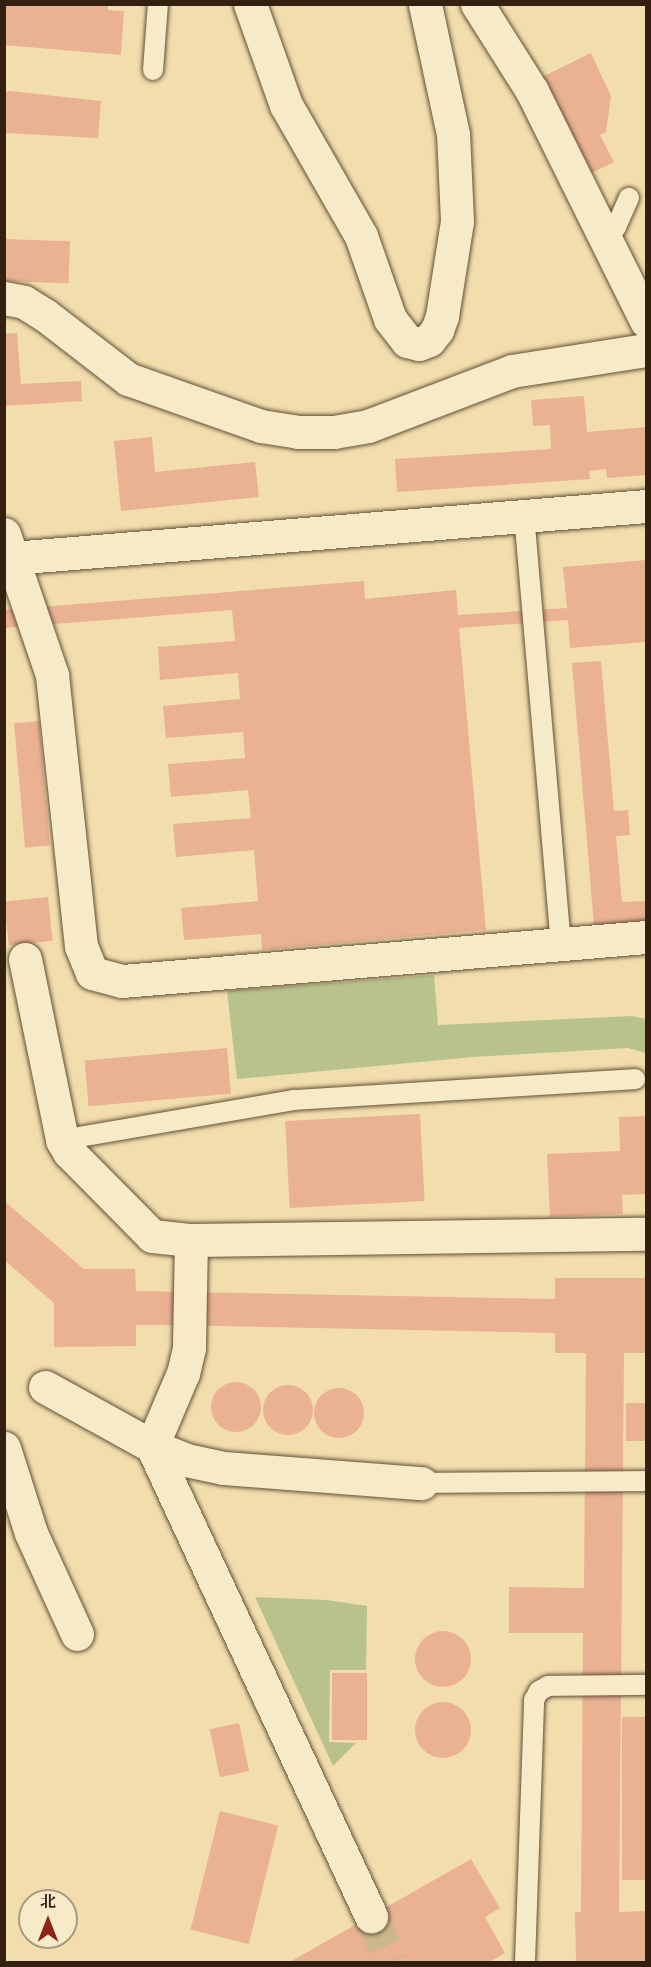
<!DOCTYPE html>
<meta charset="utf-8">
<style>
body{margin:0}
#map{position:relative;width:651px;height:1967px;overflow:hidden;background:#f2deac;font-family:"IM FELL English","Noto Serif SC",serif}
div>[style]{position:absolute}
.green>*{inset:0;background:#b8c28c}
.building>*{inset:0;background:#ebb193;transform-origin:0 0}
.round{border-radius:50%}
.minor-tunnel>*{height:33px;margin-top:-16.5px;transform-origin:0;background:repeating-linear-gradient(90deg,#ccb88d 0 33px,transparent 0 49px)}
.roads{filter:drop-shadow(0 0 2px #635038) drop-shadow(0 0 2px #635038)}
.service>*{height:20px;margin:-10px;padding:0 10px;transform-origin:10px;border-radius:10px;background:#f7eac9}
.minor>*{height:33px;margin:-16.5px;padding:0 16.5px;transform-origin:16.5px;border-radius:16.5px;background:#f7eac9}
.tertiary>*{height:33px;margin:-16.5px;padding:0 16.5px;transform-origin:16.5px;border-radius:16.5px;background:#f7eac9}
span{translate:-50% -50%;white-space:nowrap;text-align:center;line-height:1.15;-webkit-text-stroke:5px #f7eac9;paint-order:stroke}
.frame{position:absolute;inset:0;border:6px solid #332011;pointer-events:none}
.north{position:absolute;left:18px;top:1889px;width:60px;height:60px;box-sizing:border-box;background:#f7eac9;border:2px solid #a9997f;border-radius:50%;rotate:0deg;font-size:16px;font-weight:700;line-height:24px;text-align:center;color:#332011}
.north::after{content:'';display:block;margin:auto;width:21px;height:27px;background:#8f2418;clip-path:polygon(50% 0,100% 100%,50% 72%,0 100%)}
</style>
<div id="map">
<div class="green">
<i style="clip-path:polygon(434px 975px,438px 1025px,632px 1016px,646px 1019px,646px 1053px,628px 1048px,473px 1057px,237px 1079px,227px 991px)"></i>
<i style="clip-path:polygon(255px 1597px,327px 1600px,367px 1606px,366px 1670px,330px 1670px,329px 1742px,356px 1743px,333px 1766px)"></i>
</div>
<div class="building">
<i style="clip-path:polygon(4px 4px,108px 4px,108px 10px,124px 11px,121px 55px,4px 45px)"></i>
<i style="clip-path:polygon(591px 53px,611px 96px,606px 132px,600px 135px,614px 162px,588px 175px,540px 78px)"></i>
<i style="clip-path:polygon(9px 91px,101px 101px,98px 138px,4px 133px,4px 94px)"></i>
<i style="left:4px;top:239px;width:66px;height:42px;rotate:2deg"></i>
<i style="clip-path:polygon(17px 333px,21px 384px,81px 381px,82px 401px,4px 406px,4px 334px)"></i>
<i style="clip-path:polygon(584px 396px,587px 432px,646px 427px,646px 475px,607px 478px,606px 469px,589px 471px,590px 479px,397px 492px,395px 459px,551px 449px,550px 425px,533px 426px,531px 400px)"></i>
<i style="clip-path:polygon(152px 437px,155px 472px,255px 462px,259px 497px,121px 511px,114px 441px)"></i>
<i style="clip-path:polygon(646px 560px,646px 642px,570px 648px,568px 620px,459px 628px,486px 930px,262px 950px,261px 934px,184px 940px,181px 908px,258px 901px,254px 850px,176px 857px,173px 824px,251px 818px,248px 790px,171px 797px,168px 764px,245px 758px,243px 732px,166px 738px,163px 706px,240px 699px,238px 673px,160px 680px,158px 647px,235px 641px,232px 610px,4px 628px,4px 610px,364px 581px,365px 599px,456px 590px,458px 615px,567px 608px,563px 567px)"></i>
<i style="clip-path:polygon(601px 661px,614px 811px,628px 810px,630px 835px,616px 836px,622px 902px,646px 901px,646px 921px,594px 926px,572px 663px)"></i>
<i style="left:39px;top:721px;width:125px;height:25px;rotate:85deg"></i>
<i style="left:48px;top:897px;width:44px;height:44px;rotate:84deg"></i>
<i style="left:227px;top:1048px;width:46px;height:143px;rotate:85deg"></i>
<i style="left:420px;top:1114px;width:87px;height:135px;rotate:87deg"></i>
<i style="clip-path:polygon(646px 1116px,646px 1194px,622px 1195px,623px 1214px,550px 1217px,547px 1154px,620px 1151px,619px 1117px)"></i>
<i style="clip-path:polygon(4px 1201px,84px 1269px,135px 1269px,136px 1291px,555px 1299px,555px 1278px,646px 1278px,646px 1353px,624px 1353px,619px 1912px,646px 1911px,646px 1962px,576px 1962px,575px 1912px,581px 1912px,583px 1633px,509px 1633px,509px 1587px,584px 1588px,586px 1353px,555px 1353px,555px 1333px,171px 1325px,136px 1325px,136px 1346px,54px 1347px,54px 1303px,4px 1260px)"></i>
<i class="round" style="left:211px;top:1382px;width:50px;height:50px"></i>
<i class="round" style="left:263px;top:1385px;width:50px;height:50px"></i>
<i class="round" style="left:314px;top:1388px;width:50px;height:50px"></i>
<i style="left:646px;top:1403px;width:38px;height:20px;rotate:90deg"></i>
<i class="round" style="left:415px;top:1631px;width:56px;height:56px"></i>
<i style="left:332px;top:1673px;width:35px;height:67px"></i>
<i class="round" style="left:415px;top:1702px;width:56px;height:56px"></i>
<i style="left:646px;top:1717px;width:163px;height:24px;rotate:90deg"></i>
<i style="left:239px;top:1723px;width:49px;height:30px;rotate:78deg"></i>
<i style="left:220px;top:1811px;width:60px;height:122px;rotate:14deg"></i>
<i style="clip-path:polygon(471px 1859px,500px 1908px,485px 1917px,505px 1953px,489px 1962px,290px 1962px)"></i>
</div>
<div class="minor-tunnel">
<i style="left:371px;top:1916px;width:51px;rotate:65.5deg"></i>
</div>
<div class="roads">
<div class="service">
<i style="left:153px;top:70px;width:66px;rotate:-85.7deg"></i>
<i style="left:606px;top:239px;width:16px;rotate:-50deg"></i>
<i style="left:616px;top:227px;width:32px;rotate:-66deg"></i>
<i style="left:524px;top:514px;width:432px;rotate:85.1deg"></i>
<i style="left:62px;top:1140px;width:235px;rotate:-9.8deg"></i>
<i style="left:294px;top:1100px;width:342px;rotate:-3.5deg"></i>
<i style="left:421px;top:1483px;width:225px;rotate:-0.5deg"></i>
<i style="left:525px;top:1962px;width:262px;rotate:-88deg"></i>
<i style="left:534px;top:1700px;width:10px;rotate:-61deg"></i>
<i style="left:539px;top:1691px;width:10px;rotate:-29deg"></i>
<i style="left:548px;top:1686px;width:98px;rotate:-0.6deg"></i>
</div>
<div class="minor">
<i style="left:250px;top:4px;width:107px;rotate:70.4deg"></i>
<i style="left:286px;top:105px;width:151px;rotate:60.2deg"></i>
<i style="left:361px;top:236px;width:88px;rotate:70.7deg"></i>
<i style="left:390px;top:319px;width:28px;rotate:52deg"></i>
<i style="left:407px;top:341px;width:12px;rotate:14deg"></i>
<i style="left:419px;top:344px;width:11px;rotate:-22deg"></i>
<i style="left:429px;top:340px;width:13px;rotate:-51deg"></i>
<i style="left:437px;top:330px;width:15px;rotate:-70deg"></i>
<i style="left:442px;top:316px;width:96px;rotate:-81deg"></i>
<i style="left:457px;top:221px;width:87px;rotate:-92.6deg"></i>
<i style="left:453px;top:134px;width:133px;rotate:-102.2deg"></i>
<i style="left:477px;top:4px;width:103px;rotate:57.7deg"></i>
<i style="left:532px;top:91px;width:257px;rotate:63.6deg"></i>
<i style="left:4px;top:298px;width:20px;rotate:11deg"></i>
<i style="left:24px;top:302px;width:25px;rotate:32deg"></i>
<i style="left:45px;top:315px;width:105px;rotate:37.6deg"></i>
<i style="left:128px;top:379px;width:141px;rotate:19.5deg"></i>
<i style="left:261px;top:426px;width:37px;rotate:9deg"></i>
<i style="left:298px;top:432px;width:36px"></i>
<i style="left:334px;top:432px;width:35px;rotate:-10deg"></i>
<i style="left:368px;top:426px;width:154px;rotate:-20.9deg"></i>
<i style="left:512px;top:371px;width:136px;rotate:-8.9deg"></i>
<i style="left:4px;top:534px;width:149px;rotate:71.2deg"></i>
<i style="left:52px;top:675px;width:273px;rotate:83.9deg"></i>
<i style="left:81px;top:946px;width:29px;rotate:68deg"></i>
<i style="left:92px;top:973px;width:31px;rotate:15deg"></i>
<i style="left:122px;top:981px;width:526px;rotate:-4.8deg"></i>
<i style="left:12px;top:558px;width:636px;rotate:-4.69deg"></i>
<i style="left:25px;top:959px;width:185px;rotate:78.4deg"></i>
<i style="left:62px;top:1140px;width:14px;rotate:60deg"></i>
<i style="left:69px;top:1152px;width:118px;rotate:45.3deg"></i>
<i style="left:152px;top:1236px;width:39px;rotate:6deg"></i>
<i style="left:191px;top:1240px;width:455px;rotate:-0.8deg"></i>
<i style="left:191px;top:1240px;width:108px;rotate:91.1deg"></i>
<i style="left:189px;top:1348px;width:26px;rotate:103deg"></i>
<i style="left:183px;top:1373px;width:79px;rotate:113deg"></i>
<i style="left:152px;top:1446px;width:519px;rotate:65.02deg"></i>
<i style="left:45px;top:1387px;width:122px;rotate:28.9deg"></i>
<i style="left:152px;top:1446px;width:37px;rotate:22deg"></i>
<i style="left:186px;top:1460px;width:39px;rotate:12deg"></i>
<i style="left:224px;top:1468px;width:198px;rotate:4.4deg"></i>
</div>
<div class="tertiary">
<i style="left:4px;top:1448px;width:89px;rotate:72.4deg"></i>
<i style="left:31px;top:1533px;width:111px;rotate:65.5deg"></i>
</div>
</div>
<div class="frame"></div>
<div class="north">北</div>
</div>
